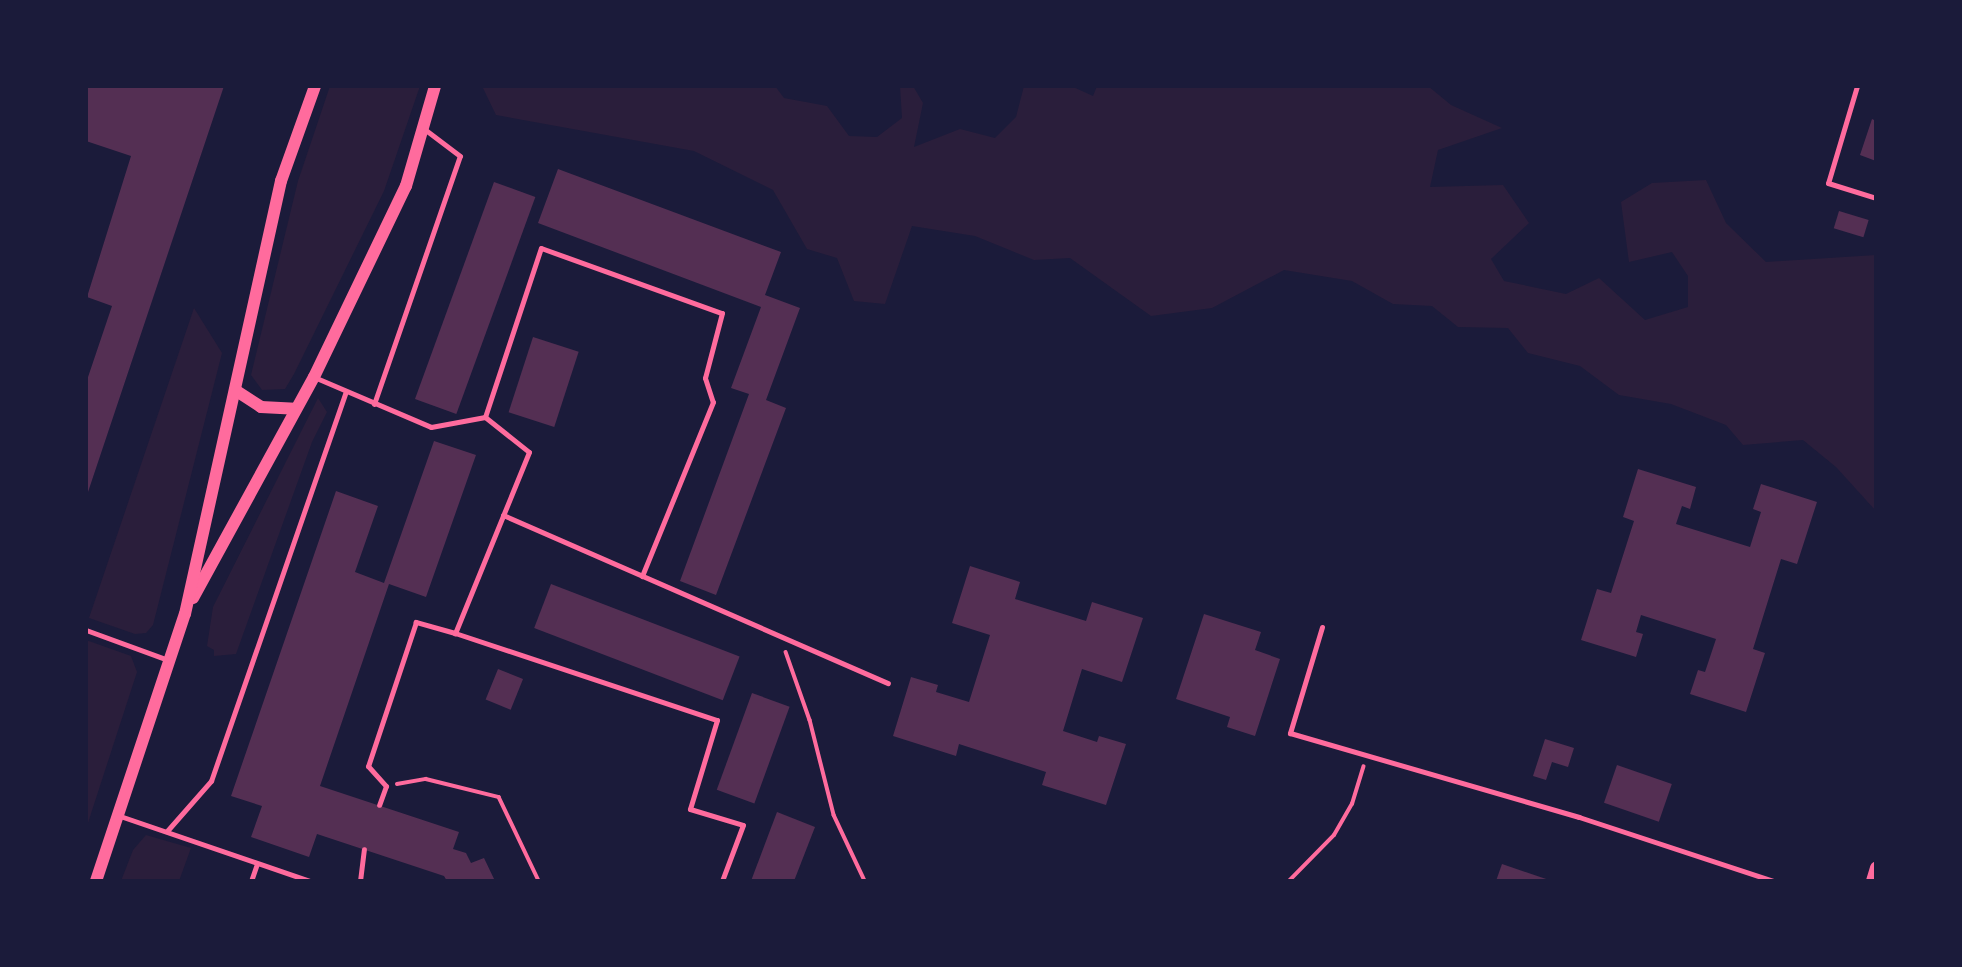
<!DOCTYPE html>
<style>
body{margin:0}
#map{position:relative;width:1962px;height:967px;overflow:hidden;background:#1b1b3a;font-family:Helvetica,sans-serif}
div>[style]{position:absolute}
.green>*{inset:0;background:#2a1e3b}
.building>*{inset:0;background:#542f53;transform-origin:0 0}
.path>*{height:3.5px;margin:-1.75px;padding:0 1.75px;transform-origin:1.75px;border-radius:1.75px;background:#ff6b9d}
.service>*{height:5px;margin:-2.5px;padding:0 2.5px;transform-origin:2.5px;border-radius:2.5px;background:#ff6b9d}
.tertiary>*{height:12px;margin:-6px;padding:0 6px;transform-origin:6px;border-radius:6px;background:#ff6b9d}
span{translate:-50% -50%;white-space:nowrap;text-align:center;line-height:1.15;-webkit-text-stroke:5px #1b1b3a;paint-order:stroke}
.frame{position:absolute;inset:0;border:88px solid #1b1b3a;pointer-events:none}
</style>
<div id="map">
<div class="green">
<i style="clip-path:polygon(330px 86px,420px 86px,384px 191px,294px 374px,285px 389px,262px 390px,251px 375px,298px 181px)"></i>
<i style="clip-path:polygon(482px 86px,775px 86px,784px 98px,827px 106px,849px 136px,877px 137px,902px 118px,900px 86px,913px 86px,923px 103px,914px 147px,960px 129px,995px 138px,1016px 117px,1024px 86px,1071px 86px,1093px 96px,1097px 86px,1428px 86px,1451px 105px,1502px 128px,1438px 150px,1430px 187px,1503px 185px,1529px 223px,1491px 259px,1504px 281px,1566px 294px,1599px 278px,1645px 320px,1688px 307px,1688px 276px,1672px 252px,1629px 262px,1621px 202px,1652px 183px,1706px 180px,1726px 223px,1766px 262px,1876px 255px,1876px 511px,1836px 467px,1803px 440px,1743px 445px,1726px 425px,1671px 404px,1619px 395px,1580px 366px,1528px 353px,1508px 328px,1458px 327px,1432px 306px,1393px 304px,1352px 281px,1284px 270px,1212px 308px,1151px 316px,1070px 258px,1034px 260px,975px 236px,912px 226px,885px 304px,854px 301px,837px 258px,807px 249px,773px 190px,694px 151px,496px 115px)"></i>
<i style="clip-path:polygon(194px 308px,222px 353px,153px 625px,146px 633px,135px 634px,89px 618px)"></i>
<i style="clip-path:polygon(318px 398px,327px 412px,312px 442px,236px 654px,214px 656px,214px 650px,207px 646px,213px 607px)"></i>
<i style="clip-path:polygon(86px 640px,131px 656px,137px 672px,86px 829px)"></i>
<i style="clip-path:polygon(146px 835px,191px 848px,179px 881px,121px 881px,133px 850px)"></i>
</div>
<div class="building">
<i style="clip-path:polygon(86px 86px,224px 86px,86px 498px,86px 383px,112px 306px,87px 297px,131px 156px,86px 141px)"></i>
<i style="clip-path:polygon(1872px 119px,1876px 121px,1876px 161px,1860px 155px)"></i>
<i style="clip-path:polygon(558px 169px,781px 252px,765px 295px,800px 308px,766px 400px,786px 408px,716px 595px,680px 581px,749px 394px,731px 388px,761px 307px,538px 223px)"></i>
<i style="left:494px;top:182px;width:44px;height:231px;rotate:20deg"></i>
<i style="left:1839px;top:211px;width:31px;height:18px;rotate:17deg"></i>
<i style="left:533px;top:337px;width:48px;height:79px;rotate:18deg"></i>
<i style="clip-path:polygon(434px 441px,476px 455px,426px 597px,389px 584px,320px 786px,459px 832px,453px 849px,466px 853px,471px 863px,484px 858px,495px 881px,447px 881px,444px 876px,317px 834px,309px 857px,251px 837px,262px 806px,231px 796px,336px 491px,378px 506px,355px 572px,384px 583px)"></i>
<i style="clip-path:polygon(1638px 469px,1696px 487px,1690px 509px,1682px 506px,1676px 524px,1750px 547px,1761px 512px,1753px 509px,1761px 484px,1817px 502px,1797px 564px,1781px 559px,1753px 649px,1765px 653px,1746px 712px,1690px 694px,1698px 670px,1705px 672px,1716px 639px,1641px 615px,1636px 632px,1643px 634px,1636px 657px,1581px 640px,1597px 589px,1611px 593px,1634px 521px,1623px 517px)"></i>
<i style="clip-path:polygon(970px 566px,1020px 582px,1015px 599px,1086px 621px,1092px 602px,1143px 618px,1122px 682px,1082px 669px,1063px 731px,1097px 742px,1099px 736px,1126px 744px,1106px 805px,1042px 785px,1046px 772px,959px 744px,956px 756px,893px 736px,911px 677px,938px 685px,936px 692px,969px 702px,990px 635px,952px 623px)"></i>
<i style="left:551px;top:584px;width:202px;height:47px;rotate:21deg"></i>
<i style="clip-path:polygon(1204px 614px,1261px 632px,1255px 650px,1280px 659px,1255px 736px,1227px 727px,1230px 717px,1176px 699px)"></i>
<i style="left:498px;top:669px;width:27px;height:33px;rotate:22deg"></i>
<i style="left:752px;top:693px;width:40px;height:103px;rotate:20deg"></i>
<i style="clip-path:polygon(1545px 739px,1574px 748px,1568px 767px,1552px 762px,1546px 780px,1533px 776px)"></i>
<i style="left:1617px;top:765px;width:58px;height:40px;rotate:19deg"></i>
<i style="clip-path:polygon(777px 812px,815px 827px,794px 881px,751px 881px)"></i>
<i style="clip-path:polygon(1502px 864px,1552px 881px,1496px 881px)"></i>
</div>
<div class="path">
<i style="left:786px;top:652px;width:72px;rotate:70.6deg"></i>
<i style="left:810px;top:720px;width:98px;rotate:75.8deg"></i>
<i style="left:834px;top:815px;width:73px;rotate:64.8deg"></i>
<i style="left:397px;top:784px;width:29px;rotate:-10deg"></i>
<i style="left:426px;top:779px;width:75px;rotate:13.9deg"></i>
<i style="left:499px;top:797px;width:93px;rotate:64.5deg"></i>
<i style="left:1289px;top:881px;width:64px;rotate:-45.6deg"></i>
<i style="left:1334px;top:835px;width:36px;rotate:-60deg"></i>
<i style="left:1352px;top:804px;width:39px;rotate:-73deg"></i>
</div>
<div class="service">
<i style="left:1857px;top:86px;width:101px;rotate:106.6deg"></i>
<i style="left:1828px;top:183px;width:50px;rotate:17.4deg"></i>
<i style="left:314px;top:377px;width:127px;rotate:23.1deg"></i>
<i style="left:431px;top:427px;width:55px;rotate:-10.5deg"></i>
<i style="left:485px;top:417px;width:56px;rotate:38.5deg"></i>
<i style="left:529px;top:452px;width:196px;rotate:112.2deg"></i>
<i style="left:455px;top:633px;width:41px;rotate:-164.2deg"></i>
<i style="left:416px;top:622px;width:152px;rotate:108.4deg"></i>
<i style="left:368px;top:766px;width:27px;rotate:48deg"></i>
<i style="left:386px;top:786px;width:20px;rotate:110deg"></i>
<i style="left:374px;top:404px;width:262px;rotate:-70.9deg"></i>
<i style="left:460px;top:156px;width:46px;rotate:-142.9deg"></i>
<i style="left:485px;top:417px;width:178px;rotate:-71.7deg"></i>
<i style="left:541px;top:248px;width:192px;rotate:19.8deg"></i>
<i style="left:722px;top:313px;width:67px;rotate:104.7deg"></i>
<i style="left:705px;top:378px;width:25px;rotate:72deg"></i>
<i style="left:713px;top:402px;width:188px;rotate:112.2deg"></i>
<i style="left:503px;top:515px;width:420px;rotate:23.6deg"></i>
<i style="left:1322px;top:627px;width:111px;rotate:106.8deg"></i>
<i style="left:1290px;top:733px;width:301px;rotate:16.2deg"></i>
<i style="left:1579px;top:817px;width:205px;rotate:18.2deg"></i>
<i style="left:86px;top:630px;width:87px;rotate:20.1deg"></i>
<i style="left:455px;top:633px;width:276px;rotate:18.4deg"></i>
<i style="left:717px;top:720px;width:93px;rotate:106.9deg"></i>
<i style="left:690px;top:809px;width:55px;rotate:16.8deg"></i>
<i style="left:743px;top:825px;width:60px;rotate:110.6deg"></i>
<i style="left:120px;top:816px;width:201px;rotate:18.9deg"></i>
<i style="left:167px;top:831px;width:67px;rotate:-48.7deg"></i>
<i style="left:211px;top:781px;width:412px;rotate:-70.9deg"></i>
<i style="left:251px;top:881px;width:18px;rotate:-71deg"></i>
<i style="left:360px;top:881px;width:32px;rotate:-83deg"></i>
</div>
<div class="tertiary">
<i style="left:235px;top:390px;width:31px;rotate:33deg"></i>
<i style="left:261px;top:407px;width:34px;rotate:3deg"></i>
<i style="left:193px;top:598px;width:252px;rotate:-61.3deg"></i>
<i style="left:314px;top:377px;width:212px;rotate:-64.3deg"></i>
<i style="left:406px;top:186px;width:104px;rotate:-73.8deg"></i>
<i style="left:96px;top:881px;width:281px;rotate:-71.6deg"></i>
<i style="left:185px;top:614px;width:444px;rotate:-77.5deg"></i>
<i style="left:281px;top:181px;width:101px;rotate:-70.3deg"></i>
<i style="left:1872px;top:881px;width:14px;rotate:-73deg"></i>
</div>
<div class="frame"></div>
</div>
